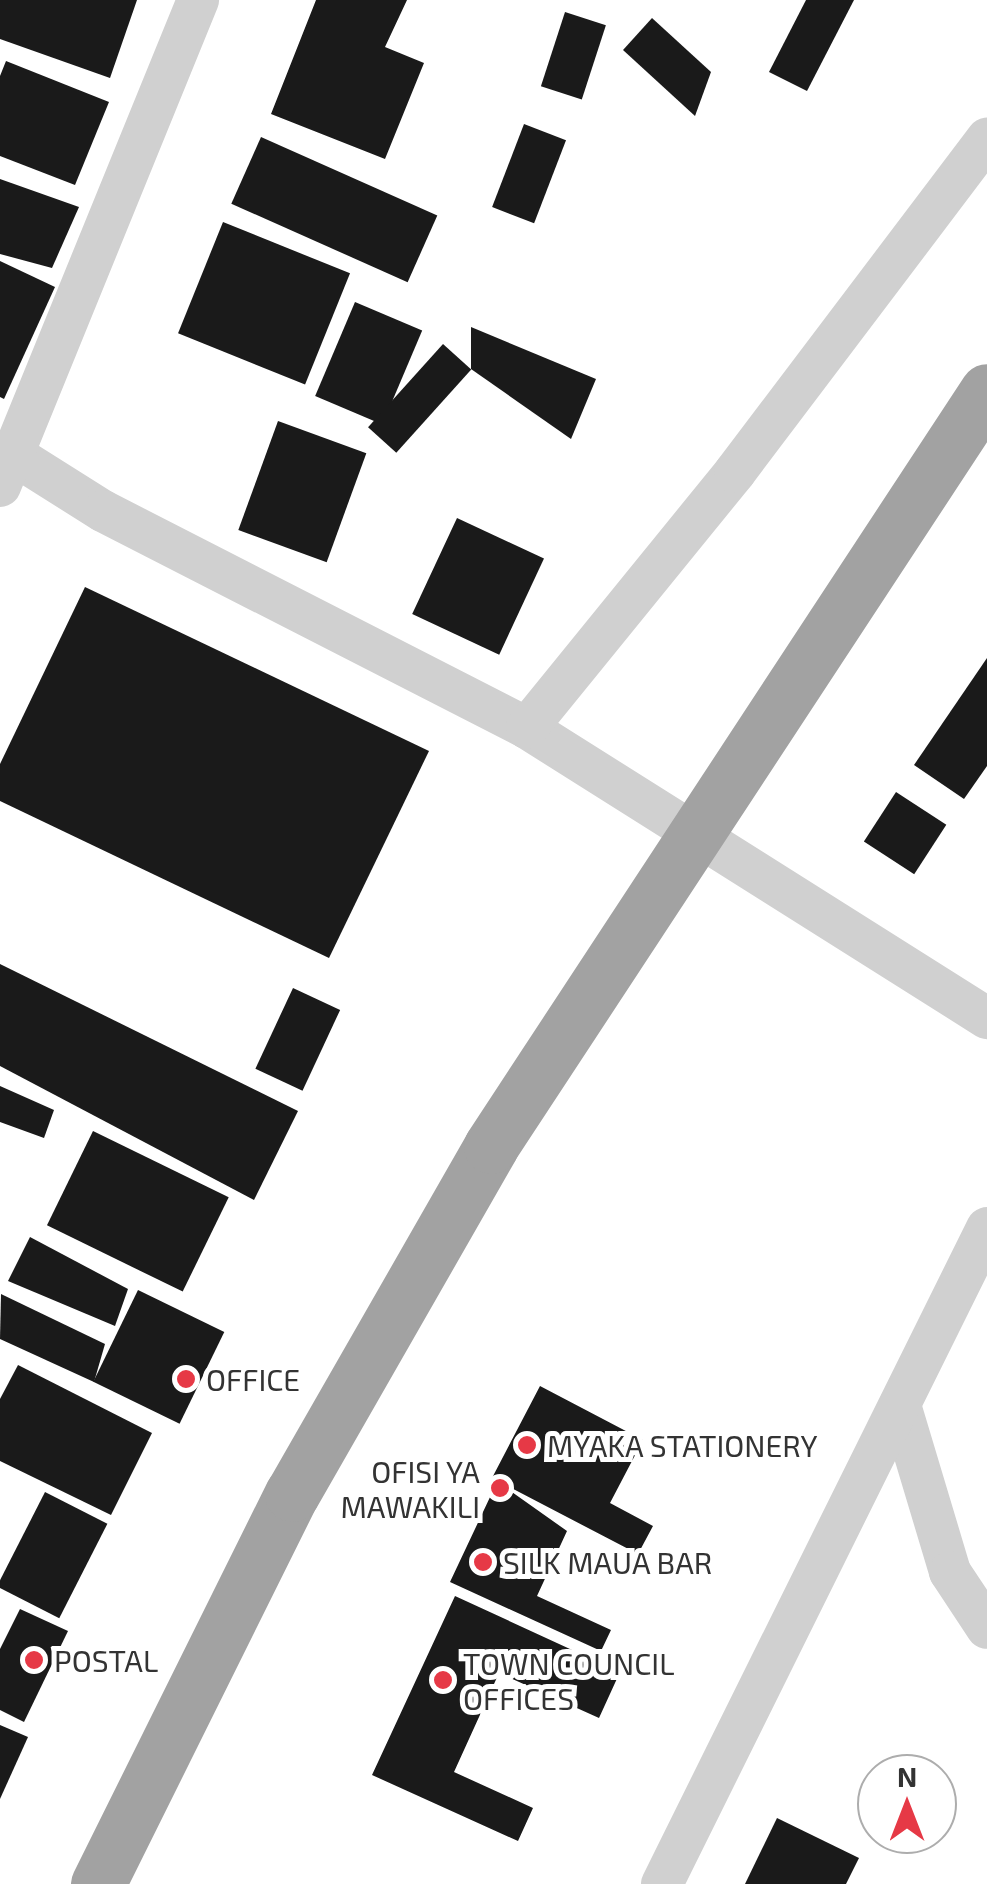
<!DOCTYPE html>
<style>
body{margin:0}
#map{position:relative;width:987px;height:1884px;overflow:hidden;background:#fff;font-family:"Exo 2",sans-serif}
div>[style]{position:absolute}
.building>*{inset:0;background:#1a1a1a;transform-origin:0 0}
.minor>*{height:42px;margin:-21px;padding:0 21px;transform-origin:21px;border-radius:21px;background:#d0d0d0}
.trunk>*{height:55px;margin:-27.5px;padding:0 27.5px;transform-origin:27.5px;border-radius:27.5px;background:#a2a2a2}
.dots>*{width:28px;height:28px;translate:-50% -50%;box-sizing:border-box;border:5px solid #fff;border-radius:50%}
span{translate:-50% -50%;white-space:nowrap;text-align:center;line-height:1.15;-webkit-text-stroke:10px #fff;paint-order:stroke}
.poi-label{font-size:30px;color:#333}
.left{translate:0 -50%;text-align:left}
.right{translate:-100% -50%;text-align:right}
.north{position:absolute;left:857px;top:1754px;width:100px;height:100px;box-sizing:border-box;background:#fff;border:2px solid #adadad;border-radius:50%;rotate:0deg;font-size:28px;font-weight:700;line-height:40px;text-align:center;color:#333}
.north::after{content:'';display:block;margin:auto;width:35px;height:45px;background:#e63946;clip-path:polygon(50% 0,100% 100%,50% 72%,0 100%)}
</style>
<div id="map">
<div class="building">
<i style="clip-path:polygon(0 0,137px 0,110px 78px,0 39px)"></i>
<i style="clip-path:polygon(316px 0,407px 0,385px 47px,424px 63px,385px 159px,271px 114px)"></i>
<i style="clip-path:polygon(806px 0,854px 0,807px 91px,769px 72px)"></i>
<i style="left:565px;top:12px;width:43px;height:78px;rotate:18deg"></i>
<i style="clip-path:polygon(652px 18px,711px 72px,695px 116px,623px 50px)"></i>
<i style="clip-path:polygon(6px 61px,109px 102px,75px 185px,0 156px,0 76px)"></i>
<i style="left:524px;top:124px;width:45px;height:89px;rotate:21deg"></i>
<i style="left:261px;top:137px;width:193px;height:73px;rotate:24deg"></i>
<i style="clip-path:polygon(0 179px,79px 207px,52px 268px,0 254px)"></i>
<i style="left:223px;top:222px;width:137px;height:120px;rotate:22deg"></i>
<i style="clip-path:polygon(0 261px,55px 287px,4px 399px,0 397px)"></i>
<i style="left:355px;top:302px;width:73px;height:102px;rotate:23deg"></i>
<i style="clip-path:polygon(471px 327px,596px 379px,571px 439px,471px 369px)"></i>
<i style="left:443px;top:344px;width:38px;height:112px;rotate:42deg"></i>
<i style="left:278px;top:421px;width:94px;height:116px;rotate:20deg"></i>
<i style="left:457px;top:518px;width:96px;height:106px;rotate:25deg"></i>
<i style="clip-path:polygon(85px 587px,429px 751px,329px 958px,0 801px,0 764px)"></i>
<i style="clip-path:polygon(987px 658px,987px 766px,964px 799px,914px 765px)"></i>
<i style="left:896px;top:792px;width:60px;height:59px;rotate:33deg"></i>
<i style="clip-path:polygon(0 964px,298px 1111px,254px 1200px,0 1066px)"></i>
<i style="left:293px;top:988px;width:52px;height:89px;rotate:25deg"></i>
<i style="clip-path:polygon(0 1086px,54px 1110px,44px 1138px,0 1122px)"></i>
<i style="left:93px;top:1131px;width:151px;height:105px;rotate:26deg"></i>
<i style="clip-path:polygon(30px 1237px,128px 1289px,115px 1326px,8px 1281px)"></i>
<i style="left:138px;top:1290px;width:96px;height:102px;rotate:26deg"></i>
<i style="clip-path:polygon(1px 1294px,105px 1344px,94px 1382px,0 1339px)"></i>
<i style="clip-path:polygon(18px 1365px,152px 1433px,111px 1515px,0 1461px,0 1399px)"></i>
<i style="clip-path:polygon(540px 1386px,643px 1440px,610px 1503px,653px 1526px,638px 1554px,492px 1478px)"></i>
<i style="clip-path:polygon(492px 1478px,567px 1531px,537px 1596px,611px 1630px,601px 1651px,450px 1582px,491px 1495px)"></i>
<i style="left:45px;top:1492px;width:70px;height:106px;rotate:27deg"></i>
<i style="clip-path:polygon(455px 1596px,620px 1672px,599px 1718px,499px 1673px,454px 1772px,533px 1808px,518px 1841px,372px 1775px)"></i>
<i style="clip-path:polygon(20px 1609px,68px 1631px,24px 1722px,0 1710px,0 1649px)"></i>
<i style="clip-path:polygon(0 1725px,28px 1737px,0 1799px)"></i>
<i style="clip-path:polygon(777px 1818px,859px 1858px,846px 1884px,745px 1884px)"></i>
</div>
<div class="minor">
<i style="left:14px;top:455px;width:105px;rotate:32.2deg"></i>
<i style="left:103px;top:511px;width:476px;rotate:27.1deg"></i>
<i style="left:527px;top:728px;width:544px;rotate:32.23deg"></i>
<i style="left:0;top:486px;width:525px;rotate:-67.83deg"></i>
<i style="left:527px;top:728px;width:330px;rotate:-50.9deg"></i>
<i style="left:735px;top:472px;width:418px;rotate:-52.9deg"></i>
<i style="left:900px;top:1405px;width:174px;rotate:73.3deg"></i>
<i style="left:950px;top:1572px;width:67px;rotate:56.5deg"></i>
<i style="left:662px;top:1884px;width:732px;rotate:-63.64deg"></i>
</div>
<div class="trunk">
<i style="left:98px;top:1884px;width:436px;rotate:-63.6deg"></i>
<i style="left:292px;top:1494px;width:401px;rotate:-60.2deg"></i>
<i style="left:491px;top:1146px;width:903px;rotate:-56.7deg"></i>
</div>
<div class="dots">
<i style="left:186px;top:1379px;background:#e63946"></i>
<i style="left:527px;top:1445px;background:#e63946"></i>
<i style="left:500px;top:1488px;background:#e63946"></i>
<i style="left:483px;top:1562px;background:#e63946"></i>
<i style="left:34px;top:1660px;background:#e63946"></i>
<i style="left:443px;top:1680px;background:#e63946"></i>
</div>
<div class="poi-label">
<span class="left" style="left:206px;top:1379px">OFFICE</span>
<span class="left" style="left:547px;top:1445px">MYAKA STATIONERY</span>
<span class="right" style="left:480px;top:1488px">OFISI YA<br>MAWAKILI</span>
<span class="left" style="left:503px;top:1562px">SILK MAUA BAR</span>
<span class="left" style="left:54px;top:1660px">POSTAL</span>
<span class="left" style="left:463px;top:1680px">TOWN COUNCIL<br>OFFICES</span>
</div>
<div class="north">N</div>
</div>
